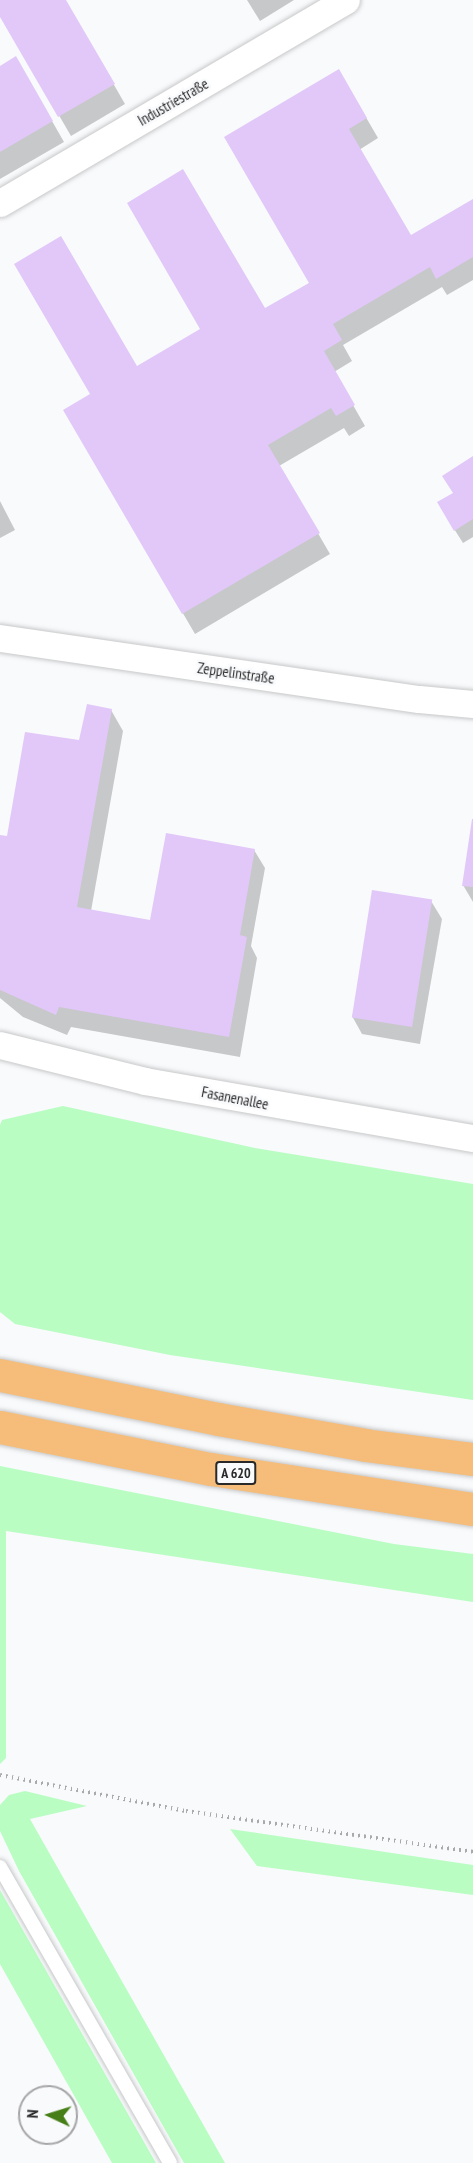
<!DOCTYPE html>
<meta charset="utf-8">
<style>
body{margin:0}
#map{position:relative;width:473px;height:2163px;overflow:hidden;background:#f9fafc;font-family:"PT Sans Narrow",sans-serif}
div>[style]{position:absolute}
.green>*{inset:0;background:#b9fdc3}
.shadow>*{inset:0;background:#0003}
.building>*{inset:0;background:#e1c8f8;transform-origin:0 0}
.path>*{height:4px;margin-top:-2px;transform-origin:0;background:repeating-linear-gradient(90deg,#a9aaab 0 1.5px,transparent 0 6px)}
.roads{filter:drop-shadow(0 0 2px #c7c8c9) drop-shadow(0 0 2px #c7c8c9)}
.service>*{height:14px;margin:-7px;padding:0 7px;transform-origin:7px;border-radius:7px;background:#fff}
.minor>*{height:27px;margin:-13.5px;padding:0 13.5px;transform-origin:13.5px;border-radius:13.5px;background:#fff}
.motorway>*{height:33px;margin:-16.5px;padding:0 16.5px;transform-origin:16.5px;border-radius:16.5px;background:#f6bd7a}
span{translate:-50% -50%;white-space:nowrap;text-align:center;line-height:1.15;-webkit-text-stroke:5px #f9fafc;paint-order:stroke}
.shield-label span{padding:2px 4px;background:#f9fafc;border:2px solid;border-radius:4px;-webkit-text-stroke-width:0}
.shield-label{font-size:14px;color:#29292a;font-weight:700}
.street-label{font-size:15px;color:#29292a}
.north{position:absolute;left:18px;top:2085px;width:60px;height:60px;box-sizing:border-box;background:#f9fafc;border:2px solid #a6a6a8;border-radius:50%;rotate:274deg;font-size:16px;font-weight:700;line-height:24px;text-align:center;color:#29292a}
.north::after{content:'';display:block;margin:auto;width:21px;height:27px;background:#467f18;clip-path:polygon(50% 0,100% 100%,50% 72%,0 100%)}
</style>
<div id="map">
<div class="green">
<i style="clip-path:polygon(63px 1106px,255px 1148px,473px 1184px,473px 1400px,170px 1355px,15px 1324px,0 1312px,0 1125px,2px 1120px)"></i>
<i style="clip-path:polygon(0 1466px,394px 1544px,473px 1554px,473px 1602px,6px 1531px,6px 1758px,0 1764px)"></i>
<i style="clip-path:polygon(25px 1791px,87px 1806px,30px 1819px,225px 2163px,184px 2163px,19px 1871px,0 1831px,0 1805px,9px 1795px)"></i>
<i style="clip-path:polygon(230px 1829px,473px 1865px,473px 1895px,257px 1866px)"></i>
<i style="clip-path:polygon(0 1890px,156px 2163px,112px 2163px,0 1964px)"></i>
</div>
<div class="shadow">
<i style="clip-path:polygon(0 0,65px 0,125px 104px,71px 136px,0 14px)"></i>
<i style="clip-path:polygon(247px 0,294px 0,260px 21px)"></i>
<i style="clip-path:polygon(16px 58px,64px 142px,0 179px,0 68px)"></i>
<i style="clip-path:polygon(339px 71px,378px 138px,359px 150px,411px 237px,473px 200px,473px 280px,447px 295px,442px 287px,343px 345px,352px 361px,334px 372px,365px 426px,349px 436px,344px 428px,279px 466px,330px 554px,195px 634px,65px 410px,137px 368px,264px 310px,310px 283px)"></i>
<i style="clip-path:polygon(473px 458px,473px 537px,463px 543px,446px 516px)"></i>
<i style="clip-path:polygon(0 501px,15px 530px,0 538px)"></i>
<i style="clip-path:polygon(111px 710px,123px 731px,91px 911px,152px 921px,254px 850px,265px 868px,251px 946px,257px 958px,240px 1057px,71px 1027px,67px 1035px,23px 1017px,0 998px,0 836px,8px 837px,80px 742px)"></i>
<i style="clip-path:polygon(473px 820px,473px 902px,463px 885px)"></i>
<i style="clip-path:polygon(431px 901px,442px 919px,420px 1044px,362px 1034px,352px 1016px)"></i>
</div>
<div class="building">
<i style="clip-path:polygon(0 0,66px 0,115px 84px,58px 117px,0 17px)"></i>
<i style="clip-path:polygon(16px 56px,53px 121px,0 152px,0 66px)"></i>
<i style="clip-path:polygon(339px 69px,367px 118px,349px 129px,411px 235px,473px 199px,473px 257px,436px 279px,430px 267px,333px 324px,342px 340px,324px 351px,355px 405px,336px 416px,331px 408px,268px 445px,320px 533px,182px 614px,63px 410px,90px 394px,14px 264px,61px 236px,137px 366px,200px 329px,127px 203px,183px 169px,265px 308px,309px 283px,224px 137px)"></i>
<i style="clip-path:polygon(473px 456px,473px 519px,454px 531px,437px 502px,453px 493px,442px 476px)"></i>
<i style="clip-path:polygon(87px 704px,112px 709px,77px 907px,150px 920px,166px 833px,255px 849px,240px 935px,247px 937px,229px 1037px,59px 1007px,56px 1015px,0 990px,0 835px,7px 836px,25px 732px,79px 740px)"></i>
<i style="clip-path:polygon(472px 819px,473px 819px,473px 887px,462px 886px)"></i>
<i style="left:372px;top:890px;width:61px;height:129px;rotate:9deg"></i>
</div>
<div class="path">
<i style="left:0;top:1775px;width:189px;rotate:11deg"></i>
<i style="left:186px;top:1811px;width:290px;rotate:8.1deg"></i>
</div>
<div class="roads">
<div class="service">
<i style="left:0;top:1867px;width:341px;rotate:60.1deg"></i>
</div>
<div class="minor">
<i style="left:0;top:203px;width:401px;rotate:-30.4deg"></i>
<i style="left:0;top:638px;width:423px;rotate:8.3deg"></i>
<i style="left:419px;top:699px;width:54px;rotate:5.3deg"></i>
<i style="left:0;top:1045px;width:149px;rotate:13.9deg"></i>
<i style="left:145px;top:1081px;width:333px;rotate:9.9deg"></i>
</div>
<div class="motorway">
<i style="left:0;top:1375px;width:222px;rotate:11.4deg"></i>
<i style="left:218px;top:1419px;width:149px;rotate:10deg"></i>
<i style="left:365px;top:1445px;width:109px;rotate:7.4deg"></i>
<i style="left:0;top:1427px;width:215px;rotate:11.3deg"></i>
<i style="left:211px;top:1469px;width:265px;rotate:8.7deg"></i>
</div>
</div>
<div class="shield-label">
<span style="left:236px;top:1473px">A 620</span>
</div>
<div class="street-label">
<span style="left:173px;top:102px;rotate:-30deg">Industriestraße</span>
<span style="left:236px;top:673px;rotate:8deg">Zeppelinstraße</span>
<span style="left:235px;top:1098px;rotate:11deg">Fasanenallee</span>
</div>
<div class="north">N</div>
</div>
